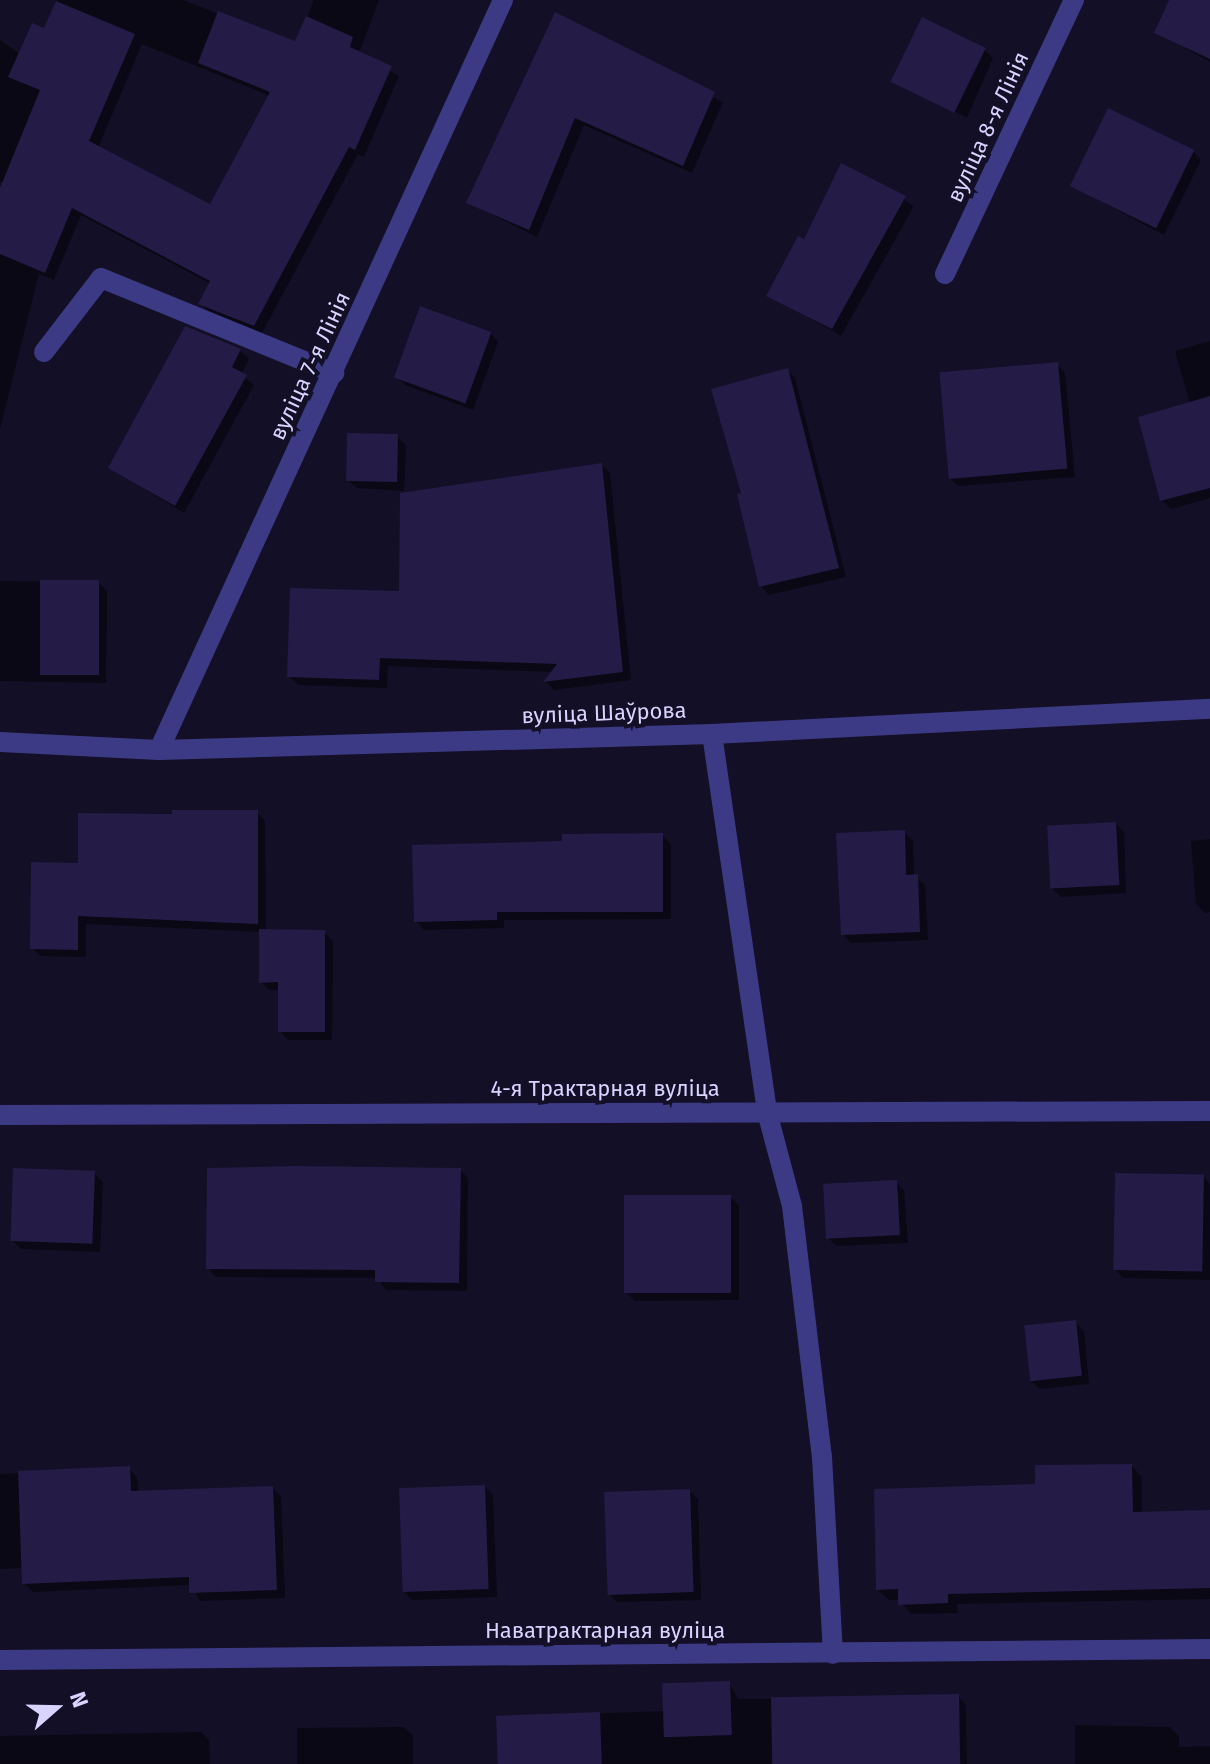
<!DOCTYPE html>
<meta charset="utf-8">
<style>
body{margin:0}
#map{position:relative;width:1210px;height:1764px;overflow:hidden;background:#130f26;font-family:"Fira Sans",sans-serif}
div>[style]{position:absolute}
.shadow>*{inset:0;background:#0007}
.building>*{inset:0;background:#241b47;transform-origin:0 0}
.lane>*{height:20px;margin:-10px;padding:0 10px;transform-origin:10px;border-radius:10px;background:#3d3a85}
.street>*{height:20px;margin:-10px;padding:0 10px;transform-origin:10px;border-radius:10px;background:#3d3a85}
span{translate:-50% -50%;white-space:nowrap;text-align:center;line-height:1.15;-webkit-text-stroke:8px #130f26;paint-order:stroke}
.street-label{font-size:22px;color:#d9d4ff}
.north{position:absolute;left:16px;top:1668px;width:80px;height:80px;-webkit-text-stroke:6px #130f26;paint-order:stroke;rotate:70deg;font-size:22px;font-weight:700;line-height:32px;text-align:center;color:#d9d4ff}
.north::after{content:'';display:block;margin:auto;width:28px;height:36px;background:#d9d4ff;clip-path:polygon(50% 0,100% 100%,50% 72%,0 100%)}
</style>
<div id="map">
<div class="shadow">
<i style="clip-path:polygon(evenodd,58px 0,183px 0,296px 44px,314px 0,379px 0,359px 53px,399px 76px,364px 157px,358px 154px,262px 333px,209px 312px,201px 303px,211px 284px,81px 215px,54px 280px,39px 274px,0 429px,0 193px,4px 183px,0 182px,0 40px,20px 54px,45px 31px,58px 0,142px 44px,270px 96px,211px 206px,98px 148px,142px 44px)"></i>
<i style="clip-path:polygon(1171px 0,1210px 0,1210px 62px,1157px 32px)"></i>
<i style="clip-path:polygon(556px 15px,723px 102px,692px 173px,584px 125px,537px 237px,469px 203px)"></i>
<i style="clip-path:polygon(984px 50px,993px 58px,967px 118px,897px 82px)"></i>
<i style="clip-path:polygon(1193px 151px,1201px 160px,1164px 235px,1072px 186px)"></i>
<i style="clip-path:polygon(842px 166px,914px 206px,841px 336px,769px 295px,805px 242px)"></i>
<i style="clip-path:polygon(186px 329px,240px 351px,249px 359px,241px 374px,254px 385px,184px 513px,110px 468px)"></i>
<i style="clip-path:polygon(490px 333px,498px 342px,473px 410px,405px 385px,396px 376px)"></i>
<i style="clip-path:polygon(1210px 341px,1210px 498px,1171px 509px,1162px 500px,1190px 404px,1175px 351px)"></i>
<i style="clip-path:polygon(1057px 364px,1065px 373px,1075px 477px,958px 486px,950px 478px)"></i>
<i style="clip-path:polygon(787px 370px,795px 378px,846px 577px,769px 595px,761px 586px,743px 495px)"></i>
<i style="clip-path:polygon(397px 436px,406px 445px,404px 491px,357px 488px,348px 480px)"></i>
<i style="clip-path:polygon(601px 465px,610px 473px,631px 680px,554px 690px,546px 682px,554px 672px,388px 666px,387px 688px,298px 685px,289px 676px,401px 593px)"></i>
<i style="clip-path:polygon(0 581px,98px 582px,107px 591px,106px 683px,0 681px)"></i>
<i style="clip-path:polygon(257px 812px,265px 821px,266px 932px,324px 932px,333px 941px,332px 1040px,288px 1040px,280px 1031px,280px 990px,269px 990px,261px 982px,261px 932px,86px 924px,86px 957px,40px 956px,32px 948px,80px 865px,80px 815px)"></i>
<i style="clip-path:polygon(1116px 824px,1124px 832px,1126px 893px,1061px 897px,1052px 888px)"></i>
<i style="clip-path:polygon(904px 832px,913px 841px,914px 876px,925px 885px,928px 940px,851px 943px,843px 934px)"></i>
<i style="clip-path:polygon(662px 835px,671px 844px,671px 919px,504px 920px,504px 928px,424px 930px,416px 921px)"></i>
<i style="clip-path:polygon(1210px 839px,1210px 912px,1205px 913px,1196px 904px,1191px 841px)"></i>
<i style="clip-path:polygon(460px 1170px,468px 1178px,467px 1291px,386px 1290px,377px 1278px,216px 1277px,208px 1268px)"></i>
<i style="clip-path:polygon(94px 1173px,103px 1182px,100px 1252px,21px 1249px,12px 1240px)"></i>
<i style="clip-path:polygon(1204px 1177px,1210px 1184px,1210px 1280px,1123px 1278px,1115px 1269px)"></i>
<i style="clip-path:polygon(896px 1182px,904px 1191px,908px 1243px,837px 1246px,828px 1238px)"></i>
<i style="clip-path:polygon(730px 1197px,739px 1205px,739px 1300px,635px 1301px,626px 1292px)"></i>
<i style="clip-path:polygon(1075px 1322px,1084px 1331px,1089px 1384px,1040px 1389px,1031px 1381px)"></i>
<i style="clip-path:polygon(1132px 1466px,1142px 1477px,1142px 1514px,1210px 1512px,1210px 1599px,957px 1604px,958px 1613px,911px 1614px,900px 1600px,889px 1600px,878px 1590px,1037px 1486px)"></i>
<i style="clip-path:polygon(129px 1469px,137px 1477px,138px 1492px,273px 1488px,281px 1497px,285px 1598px,200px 1601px,191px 1585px,33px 1592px,24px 1583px,24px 1568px,0 1569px,0 1474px)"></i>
<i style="clip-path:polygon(485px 1487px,493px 1495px,497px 1597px,412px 1600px,403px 1591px)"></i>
<i style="clip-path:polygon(689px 1491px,698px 1499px,701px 1600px,617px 1602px,609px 1594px)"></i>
<i style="clip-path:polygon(729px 1683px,738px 1699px,958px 1696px,966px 1705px,967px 1764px,501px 1764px,498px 1717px,665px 1711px)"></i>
<i style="clip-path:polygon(1075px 1725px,1170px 1727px,1179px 1736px,1179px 1747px,1210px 1746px,1210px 1764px,1075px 1764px)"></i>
<i style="clip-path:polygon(404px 1727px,413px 1736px,413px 1764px,297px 1764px,297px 1728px)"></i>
<i style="clip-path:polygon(201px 1732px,209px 1740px,210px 1764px,0 1764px,0 1736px)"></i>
</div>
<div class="building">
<i style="clip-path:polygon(1169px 0,1210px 0,1210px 59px,1154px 33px)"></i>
<i style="clip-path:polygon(56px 1px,135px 34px,89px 141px,210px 204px,270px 92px,198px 63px,218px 11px,295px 41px,306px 16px,353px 37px,350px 47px,392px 66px,355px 150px,349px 147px,254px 326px,198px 304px,210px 281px,72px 208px,45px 273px,0 254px,0 188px,40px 90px,8px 77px,32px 23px,44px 28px)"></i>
<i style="clip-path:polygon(555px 12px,715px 92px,683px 166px,575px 118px,529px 230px,466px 203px)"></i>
<i style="left:922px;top:17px;width:71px;height:72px;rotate:26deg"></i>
<i style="left:1108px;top:108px;width:96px;height:87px;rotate:26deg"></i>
<i style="clip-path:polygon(841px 163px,906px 196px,832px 329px,766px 296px,798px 236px,804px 239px)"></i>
<i style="left:420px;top:306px;width:76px;height:76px;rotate:20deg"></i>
<i style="clip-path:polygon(185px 326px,241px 349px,232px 367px,247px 375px,175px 506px,108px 468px)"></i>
<i style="left:1058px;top:362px;width:107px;height:119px;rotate:85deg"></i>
<i style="clip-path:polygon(788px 368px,839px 568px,759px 587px,737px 494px,741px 493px,711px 389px)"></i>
<i style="clip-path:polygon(1210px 396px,1210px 488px,1160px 501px,1138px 417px)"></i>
<i style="left:347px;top:433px;width:51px;height:48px;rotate:1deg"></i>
<i style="clip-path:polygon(602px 463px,623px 672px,543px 682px,557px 664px,380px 658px,379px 680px,287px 677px,290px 588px,399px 591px,400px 493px)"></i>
<i style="left:40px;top:580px;width:59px;height:95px"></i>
<i style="clip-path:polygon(172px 810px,258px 810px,258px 924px,78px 916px,78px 950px,30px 949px,31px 862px,78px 863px,78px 813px,172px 814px)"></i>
<i style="left:1116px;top:822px;width:63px;height:69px;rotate:87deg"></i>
<i style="clip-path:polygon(905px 830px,906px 875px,918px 874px,920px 932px,841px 935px,836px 833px)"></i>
<i style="clip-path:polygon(663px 833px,663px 912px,497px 912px,497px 920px,414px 922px,412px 845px,562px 841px,562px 834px)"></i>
<i style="clip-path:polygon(259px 929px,325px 930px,325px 1032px,278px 1032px,278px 982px,259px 983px)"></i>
<i style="clip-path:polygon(295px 1166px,461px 1168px,459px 1283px,375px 1282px,375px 1270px,206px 1269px,207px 1168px)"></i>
<i style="left:13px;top:1168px;width:82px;height:73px;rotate:2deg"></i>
<i style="left:1115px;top:1173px;width:89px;height:97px;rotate:1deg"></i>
<i style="left:897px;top:1180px;width:55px;height:74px;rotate:87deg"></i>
<i style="left:624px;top:1195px;width:107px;height:98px"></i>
<i style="left:1076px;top:1320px;width:56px;height:52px;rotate:84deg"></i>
<i style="clip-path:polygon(1132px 1464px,1133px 1512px,1210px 1510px,1210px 1588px,948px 1594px,948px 1603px,898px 1605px,898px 1589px,876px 1590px,874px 1489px,1035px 1484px,1035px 1465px)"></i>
<i style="clip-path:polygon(130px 1466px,131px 1491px,273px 1486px,277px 1590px,189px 1593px,189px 1577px,22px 1584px,18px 1471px)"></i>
<i style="left:485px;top:1485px;width:104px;height:86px;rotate:88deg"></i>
<i style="left:690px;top:1489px;width:103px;height:86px;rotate:88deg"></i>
<i style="left:730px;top:1681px;width:54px;height:68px;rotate:88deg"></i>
<i style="left:959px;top:1694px;width:70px;height:188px;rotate:89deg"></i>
<i style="left:600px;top:1712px;width:52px;height:104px;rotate:88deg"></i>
</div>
<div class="lane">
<i style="left:44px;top:352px;width:93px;rotate:-52.4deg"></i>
<i style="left:101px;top:278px;width:252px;rotate:22.2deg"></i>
<i style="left:712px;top:734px;width:382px;rotate:81.7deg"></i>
<i style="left:767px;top:1112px;width:97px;rotate:75.1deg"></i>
<i style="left:792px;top:1206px;width:253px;rotate:83.2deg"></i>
<i style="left:822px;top:1457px;width:197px;rotate:86.8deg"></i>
</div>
<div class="street">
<i style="left:945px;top:274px;width:303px;rotate:-64.8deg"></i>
<i style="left:0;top:742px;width:159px;rotate:2.9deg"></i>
<i style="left:159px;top:750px;width:553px;rotate:-1.66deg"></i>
<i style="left:712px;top:734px;width:499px;rotate:-2.9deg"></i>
<i style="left:159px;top:750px;width:825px;rotate:-65.36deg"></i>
<i style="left:0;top:1115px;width:1210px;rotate:-0.19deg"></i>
<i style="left:0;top:1660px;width:1210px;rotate:-0.52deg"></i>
</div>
<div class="street-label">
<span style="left:988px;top:127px;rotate:-65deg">вуліца 8-я Лінія</span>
<span style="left:310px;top:366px;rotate:-65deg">вуліца 7-я Лінія</span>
<span style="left:604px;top:713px;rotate:-2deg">вуліца Шаўрова</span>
<span style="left:605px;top:1089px">4-я Трактарная вуліца</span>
<span style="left:605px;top:1631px">Наватрактарная вуліца</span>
</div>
<div class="north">N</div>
</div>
